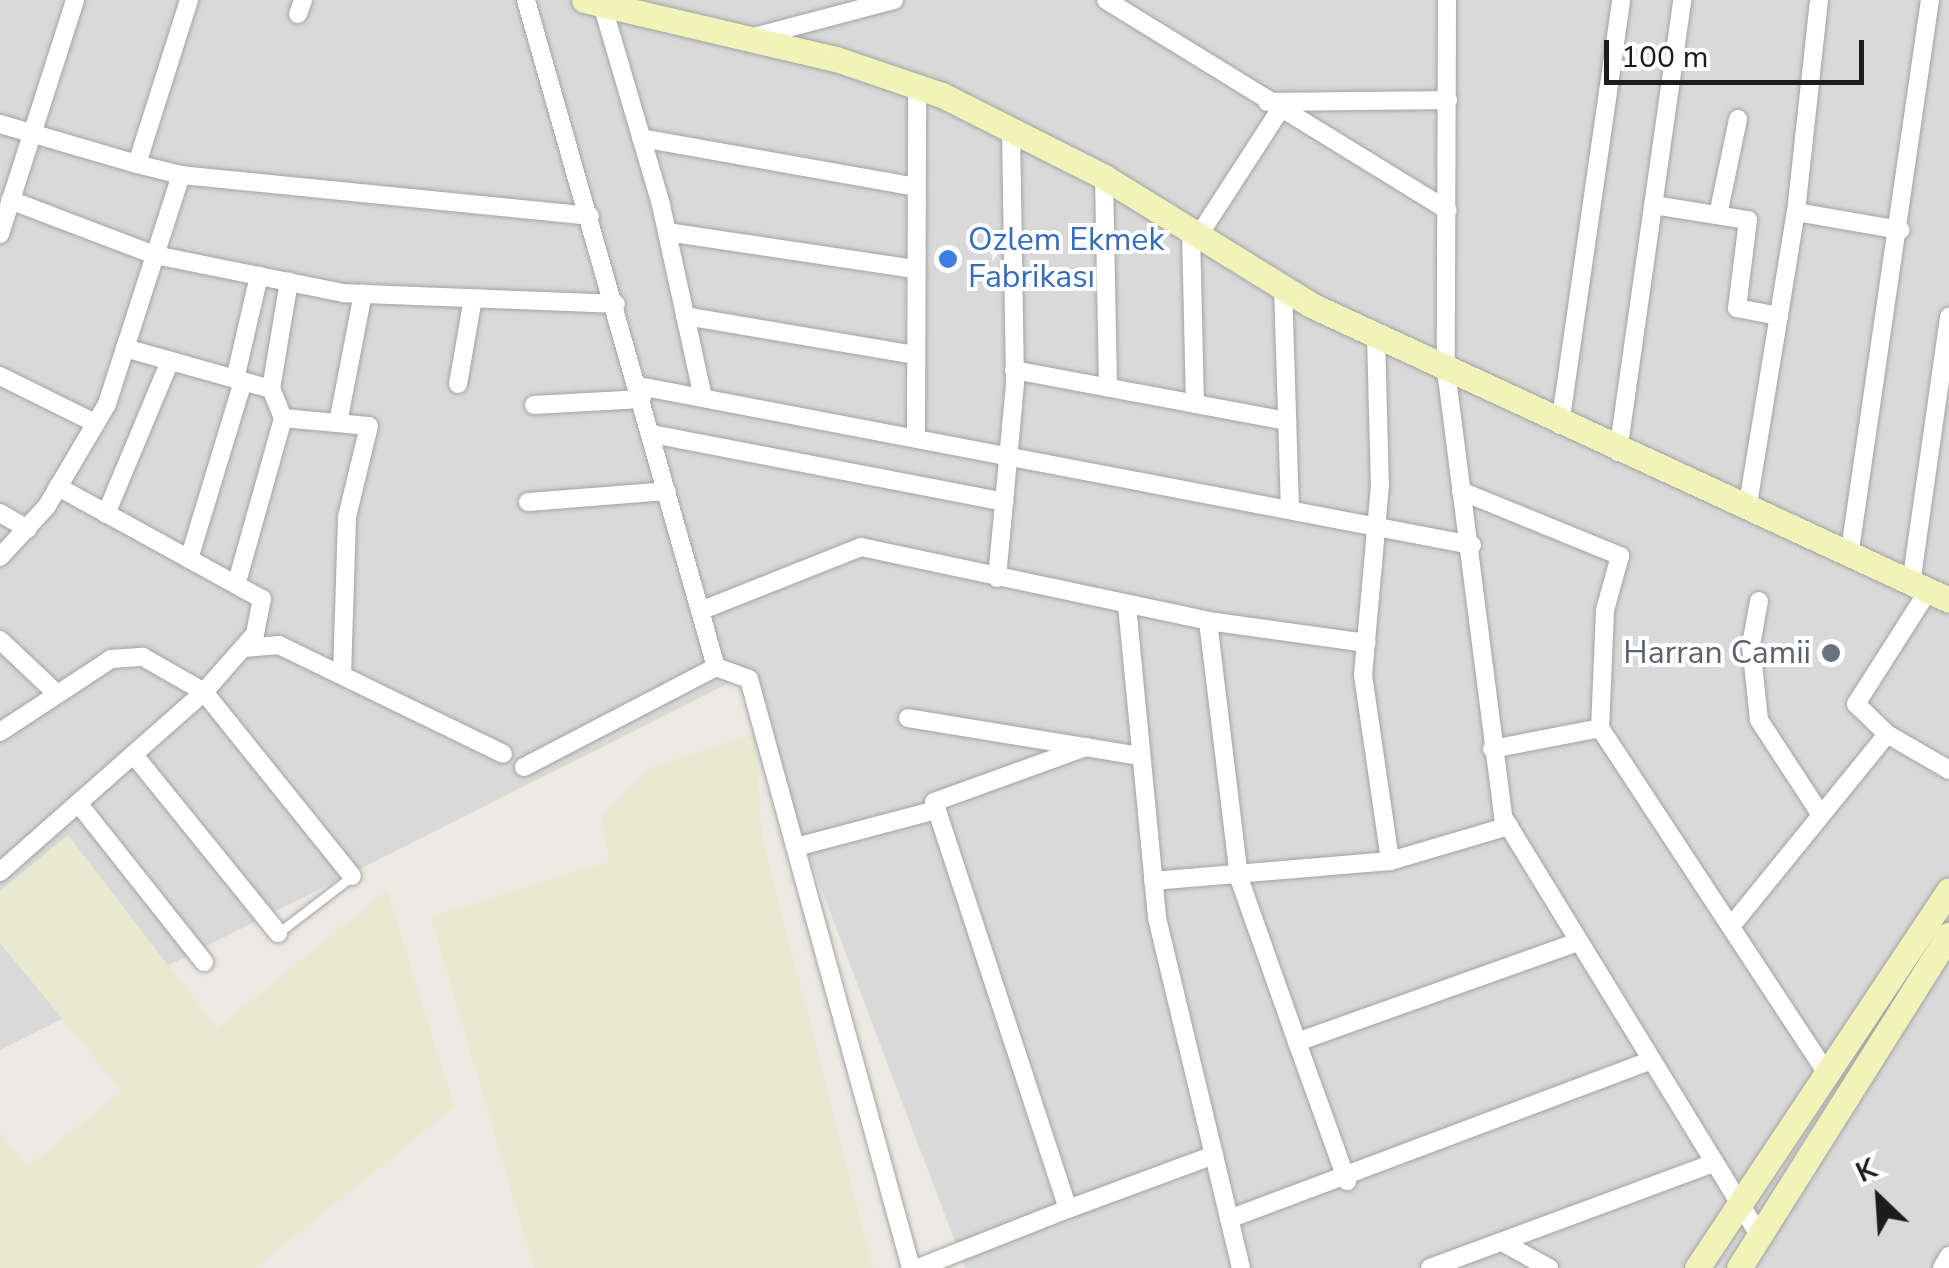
<!DOCTYPE html>
<meta charset="utf-8">
<style>
body{margin:0}
#map{position:relative;width:1949px;height:1268px;overflow:hidden;background:#ece9e2;font-family:"Nunito Sans",sans-serif}
div>[style]{position:absolute}
.residential>*{inset:0;background:#dad9d9}
.farmland>*{inset:0;background:#e7eace}
.roads{filter:drop-shadow(0 0 2px #a3a3a3) drop-shadow(0 0 2px #a3a3a3)}
.service>*{height:9px;margin:-4.5px;padding:0 4.5px;transform-origin:4.5px;border-radius:4.5px;background:#fff}
.minor>*{height:18px;margin:-9px;padding:0 9px;transform-origin:9px;border-radius:9px;background:#fff}
.secondary>*{height:25px;margin:-12.5px;padding:0 12.5px;transform-origin:12.5px;border-radius:12.5px;background:#f0f4b8}
.dots>*{width:28px;height:28px;translate:-50% -50%;box-sizing:border-box;border:5px solid #fff;border-radius:50%}
span{translate:-50% -50%;white-space:nowrap;text-align:center;line-height:1.15;-webkit-text-stroke:8px #fff;paint-order:stroke}
.shop-label{font-size:32px;color:#366cbe}
.left{translate:0 -50%;text-align:left}
.worship-label{font-size:32px;color:#5b616d}
.right{translate:-100% -50%;text-align:right}
.north{position:absolute;left:1829px;top:1148px;width:100px;height:100px;-webkit-text-stroke:8px #fff;paint-order:stroke;rotate:335deg;font-size:28px;font-weight:700;line-height:40px;text-align:center;color:#1c1c1c}
.north::after{content:'';display:block;margin:auto;width:35px;height:45px;background:#1c1c1c;clip-path:polygon(50% 0,100% 100%,50% 72%,0 100%)}
.scale{position:absolute;left:1604px;top:40px;width:260px;height:45px;box-sizing:border-box;border:5px solid #1c1c1c;border-top:0;padding-left:12px;font-size:30px;line-height:35px;white-space:nowrap;color:#1c1c1c;-webkit-text-stroke:8px #fff;paint-order:stroke}
</style>
<div id="map">
<div class="residential">
<i style="clip-path:polygon(0 0,1949px 0,1949px 1268px,965px 1268px,741px 677px,0 1050px)"></i>
</div>
<div class="farmland">
<i style="clip-path:polygon(755px 733px,762px 837px,873px 1268px,534px 1268px,431px 917px,610px 861px,601px 817px,652px 767px)"></i>
<i style="clip-path:polygon(68px 835px,217px 1029px,387px 890px,454px 1107px,255px 1268px,0 1268px,0 1131px,27px 1168px,122px 1091px,0 943px,0 891px)"></i>
</div>
<div class="roads">
<div class="service">
<i style="left:278px;top:933px;width:92px;rotate:-37.5deg"></i>
</div>
<div class="minor">
<i style="left:1106px;top:0;width:401px;rotate:31.6deg"></i>
<i style="left:1447px;top:0;width:370px;rotate:90.2deg"></i>
<i style="left:1446px;top:370px;width:451px;rotate:82.7deg"></i>
<i style="left:1503px;top:817px;width:490px;rotate:58.5deg"></i>
<i style="left:602px;top:4px;width:209px;rotate:73.6deg"></i>
<i style="left:661px;top:205px;width:197px;rotate:77.7deg"></i>
<i style="left:298px;top:14px;width:15px;rotate:-70deg"></i>
<i style="left:754px;top:37px;width:145px;rotate:-14.8deg"></i>
<i style="left:1267px;top:102px;width:181px;rotate:-0.6deg"></i>
<i style="left:0;top:124px;width:143px;rotate:16.3deg"></i>
<i style="left:641px;top:138px;width:279px;rotate:10.1deg"></i>
<i style="left:181px;top:175px;width:411px;rotate:5.7deg"></i>
<i style="left:1104px;top:177px;width:210px;rotate:88.9deg"></i>
<i style="left:10px;top:200px;width:155px;rotate:20.8deg"></i>
<i style="left:155px;top:255px;width:192px;rotate:11.4deg"></i>
<i style="left:343px;top:293px;width:273px;rotate:2.3deg"></i>
<i style="left:1654px;top:205px;width:95px;rotate:9.1deg"></i>
<i style="left:1748px;top:220px;width:89px;rotate:97.1deg"></i>
<i style="left:1737px;top:308px;width:43px;rotate:10.8deg"></i>
<i style="left:1796px;top:212px;width:106px;rotate:9.8deg"></i>
<i style="left:1718px;top:215px;width:98px;rotate:-78.2deg"></i>
<i style="left:1191px;top:230px;width:174px;rotate:88.7deg"></i>
<i style="left:667px;top:232px;width:252px;rotate:8.5deg"></i>
<i style="left:0;top:234px;width:246px;rotate:-72.2deg"></i>
<i style="left:1199px;top:235px;width:149px;rotate:-57.1deg"></i>
<i style="left:1283px;top:287px;width:223px;rotate:88.2deg"></i>
<i style="left:685px;top:316px;width:234px;rotate:9.6deg"></i>
<i style="left:1376px;top:336px;width:149px;rotate:88.5deg"></i>
<i style="left:1380px;top:485px;width:191px;rotate:95.1deg"></i>
<i style="left:1363px;top:675px;width:188px;rotate:81.7deg"></i>
<i style="left:125px;top:348px;width:152px;rotate:15.7deg"></i>
<i style="left:1014px;top:370px;width:278px;rotate:10.6deg"></i>
<i style="left:0;top:376px;width:106px;rotate:26.3deg"></i>
<i style="left:235px;top:379px;width:106px;rotate:-76.9deg"></i>
<i style="left:458px;top:384px;width:87px;rotate:-80.1deg"></i>
<i style="left:639px;top:386px;width:848px;rotate:10.81deg"></i>
<i style="left:534px;top:405px;width:108px;rotate:-3.2deg"></i>
<i style="left:283px;top:418px;width:86px;rotate:5.3deg"></i>
<i style="left:369px;top:426px;width:94px;rotate:103.6deg"></i>
<i style="left:347px;top:517px;width:155px;rotate:91.8deg"></i>
<i style="left:338px;top:423px;width:132px;rotate:-79.1deg"></i>
<i style="left:1560px;top:425px;width:429px;rotate:-81.8deg"></i>
<i style="left:652px;top:434px;width:359px;rotate:10.9deg"></i>
<i style="left:916px;top:437px;width:351px;rotate:-89.8deg"></i>
<i style="left:1618px;top:452px;width:457px;rotate:-81.9deg"></i>
<i style="left:1461px;top:491px;width:172px;rotate:22.2deg"></i>
<i style="left:1620px;top:556px;width:56px;rotate:105.5deg"></i>
<i style="left:1605px;top:610px;width:118px;rotate:92.4deg"></i>
<i style="left:528px;top:502px;width:139px;rotate:-4.5deg"></i>
<i style="left:1747px;top:510px;width:302px;rotate:-80.7deg"></i>
<i style="left:1796px;top:212px;width:213px;rotate:-83.8deg"></i>
<i style="left:0;top:513px;width:32px;rotate:30deg"></i>
<i style="left:106px;top:514px;width:166px;rotate:-67.3deg"></i>
<i style="left:0;top:557px;width:69px;rotate:-47.3deg"></i>
<i style="left:47px;top:506px;width:118px;rotate:-59.5deg"></i>
<i style="left:107px;top:404px;width:241px;rotate:-72.1deg"></i>
<i style="left:181px;top:175px;width:45px;rotate:-166deg"></i>
<i style="left:137px;top:164px;width:172px;rotate:-72.4deg"></i>
<i style="left:1849px;top:557px;width:563px;rotate:-81.73deg"></i>
<i style="left:189px;top:559px;width:186px;rotate:-73.1deg"></i>
<i style="left:997px;top:578px;width:196px;rotate:-84.7deg"></i>
<i style="left:1015px;top:383px;width:253px;rotate:-90.9deg"></i>
<i style="left:237px;top:582px;width:170px;rotate:-74.3deg"></i>
<i style="left:283px;top:418px;width:31px;rotate:-112deg"></i>
<i style="left:271px;top:389px;width:109px;rotate:-80.5deg"></i>
<i style="left:1911px;top:584px;width:270px;rotate:-81.9deg"></i>
<i style="left:1759px;top:601px;width:45px;rotate:100.3deg"></i>
<i style="left:1751px;top:645px;width:75px;rotate:83.9deg"></i>
<i style="left:1759px;top:720px;width:113px;rotate:56.9deg"></i>
<i style="left:1127px;top:605px;width:314px;rotate:84.5deg"></i>
<i style="left:1157px;top:918px;width:360px;rotate:76.5deg"></i>
<i style="left:700px;top:611px;width:173px;rotate:-21.7deg"></i>
<i style="left:861px;top:547px;width:355px;rotate:12deg"></i>
<i style="left:1208px;top:621px;width:160px;rotate:7.9deg"></i>
<i style="left:1208px;top:621px;width:259px;rotate:83.1deg"></i>
<i style="left:1239px;top:878px;width:174px;rotate:70.5deg"></i>
<i style="left:1297px;top:1042px;width:298px;rotate:-19.6deg"></i>
<i style="left:0;top:640px;width:77px;rotate:43.4deg"></i>
<i style="left:244px;top:648px;width:35px;rotate:-5deg"></i>
<i style="left:279px;top:645px;width:249px;rotate:25.9deg"></i>
<i style="left:716px;top:667px;width:35px;rotate:20deg"></i>
<i style="left:749px;top:679px;width:611px;rotate:74.62deg"></i>
<i style="left:908px;top:718px;width:236px;rotate:9.3deg"></i>
<i style="left:0;top:732px;width:133px;rotate:-33.3deg"></i>
<i style="left:111px;top:659px;width:32px;rotate:-4deg"></i>
<i style="left:143px;top:657px;width:70px;rotate:29.8deg"></i>
<i style="left:204px;top:692px;width:236px;rotate:51.2deg"></i>
<i style="left:1887px;top:734px;width:72px;rotate:30.1deg"></i>
<i style="left:1492px;top:749px;width:110px;rotate:-11deg"></i>
<i style="left:1600px;top:728px;width:410px;rotate:56.7deg"></i>
<i style="left:134px;top:755px;width:229px;rotate:51deg"></i>
<i style="left:524px;top:767px;width:216px;rotate:-27.5deg"></i>
<i style="left:716px;top:667px;width:694px;rotate:-105.9deg"></i>
<i style="left:78px;top:803px;width:203px;rotate:51.6deg"></i>
<i style="left:796px;top:847px;width:145px;rotate:-14.8deg"></i>
<i style="left:0;top:872px;width:272px;rotate:-41.4deg"></i>
<i style="left:204px;top:692px;width:77px;rotate:-48.7deg"></i>
<i style="left:255px;top:634px;width:36px;rotate:-79deg"></i>
<i style="left:262px;top:599px;width:233px;rotate:-151.2deg"></i>
<i style="left:1153px;top:881px;width:238px;rotate:-4.8deg"></i>
<i style="left:1390px;top:861px;width:124px;rotate:-16.4deg"></i>
<i style="left:1732px;top:925px;width:246px;rotate:-50.9deg"></i>
<i style="left:1887px;top:734px;width:43px;rotate:-135.9deg"></i>
<i style="left:1856px;top:704px;width:134px;rotate:-57.5deg"></i>
<i style="left:1297px;top:1042px;width:148px;rotate:70.2deg"></i>
<i style="left:1068px;top:1209px;width:156px;rotate:-20.3deg"></i>
<i style="left:1229px;top:1219px;width:449px;rotate:-20.6deg"></i>
<i style="left:1502px;top:1242px;width:54px;rotate:29deg"></i>
<i style="left:918px;top:1268px;width:161px;rotate:-21.5deg"></i>
<i style="left:1068px;top:1209px;width:428px;rotate:-108.2deg"></i>
<i style="left:934px;top:802px;width:162px;rotate:-19.9deg"></i>
<i style="left:1430px;top:1268px;width:300px;rotate:-20.3deg"></i>
<i style="left:1942px;top:1268px;width:14px;rotate:-60deg"></i>
</div>
<div class="secondary">
<i style="left:584px;top:0;width:259px;rotate:13.2deg"></i>
<i style="left:836px;top:59px;width:112px;rotate:18.8deg"></i>
<i style="left:942px;top:95px;width:182px;rotate:26.8deg"></i>
<i style="left:1104px;top:177px;width:243px;rotate:31.7deg"></i>
<i style="left:1311px;top:305px;width:703px;rotate:24.81deg"></i>
<i style="left:1697px;top:1268px;width:454px;rotate:-56.3deg"></i>
<i style="left:1739px;top:1268px;width:394px;rotate:-57.8deg"></i>
</div>
</div>
<div class="dots">
<i style="left:948px;top:259px;background:#3f7fe0"></i>
<i style="left:1831px;top:653px;background:#6b7280"></i>
</div>
<div class="shop-label">
<span class="left" style="left:968px;top:259px">Ozlem Ekmek<br>Fabrikası</span>
</div>
<div class="worship-label">
<span class="right" style="left:1811px;top:653px">Harran Camii</span>
</div>
<div class="north">K</div>
<div class="scale">100 m</div>
</div>
